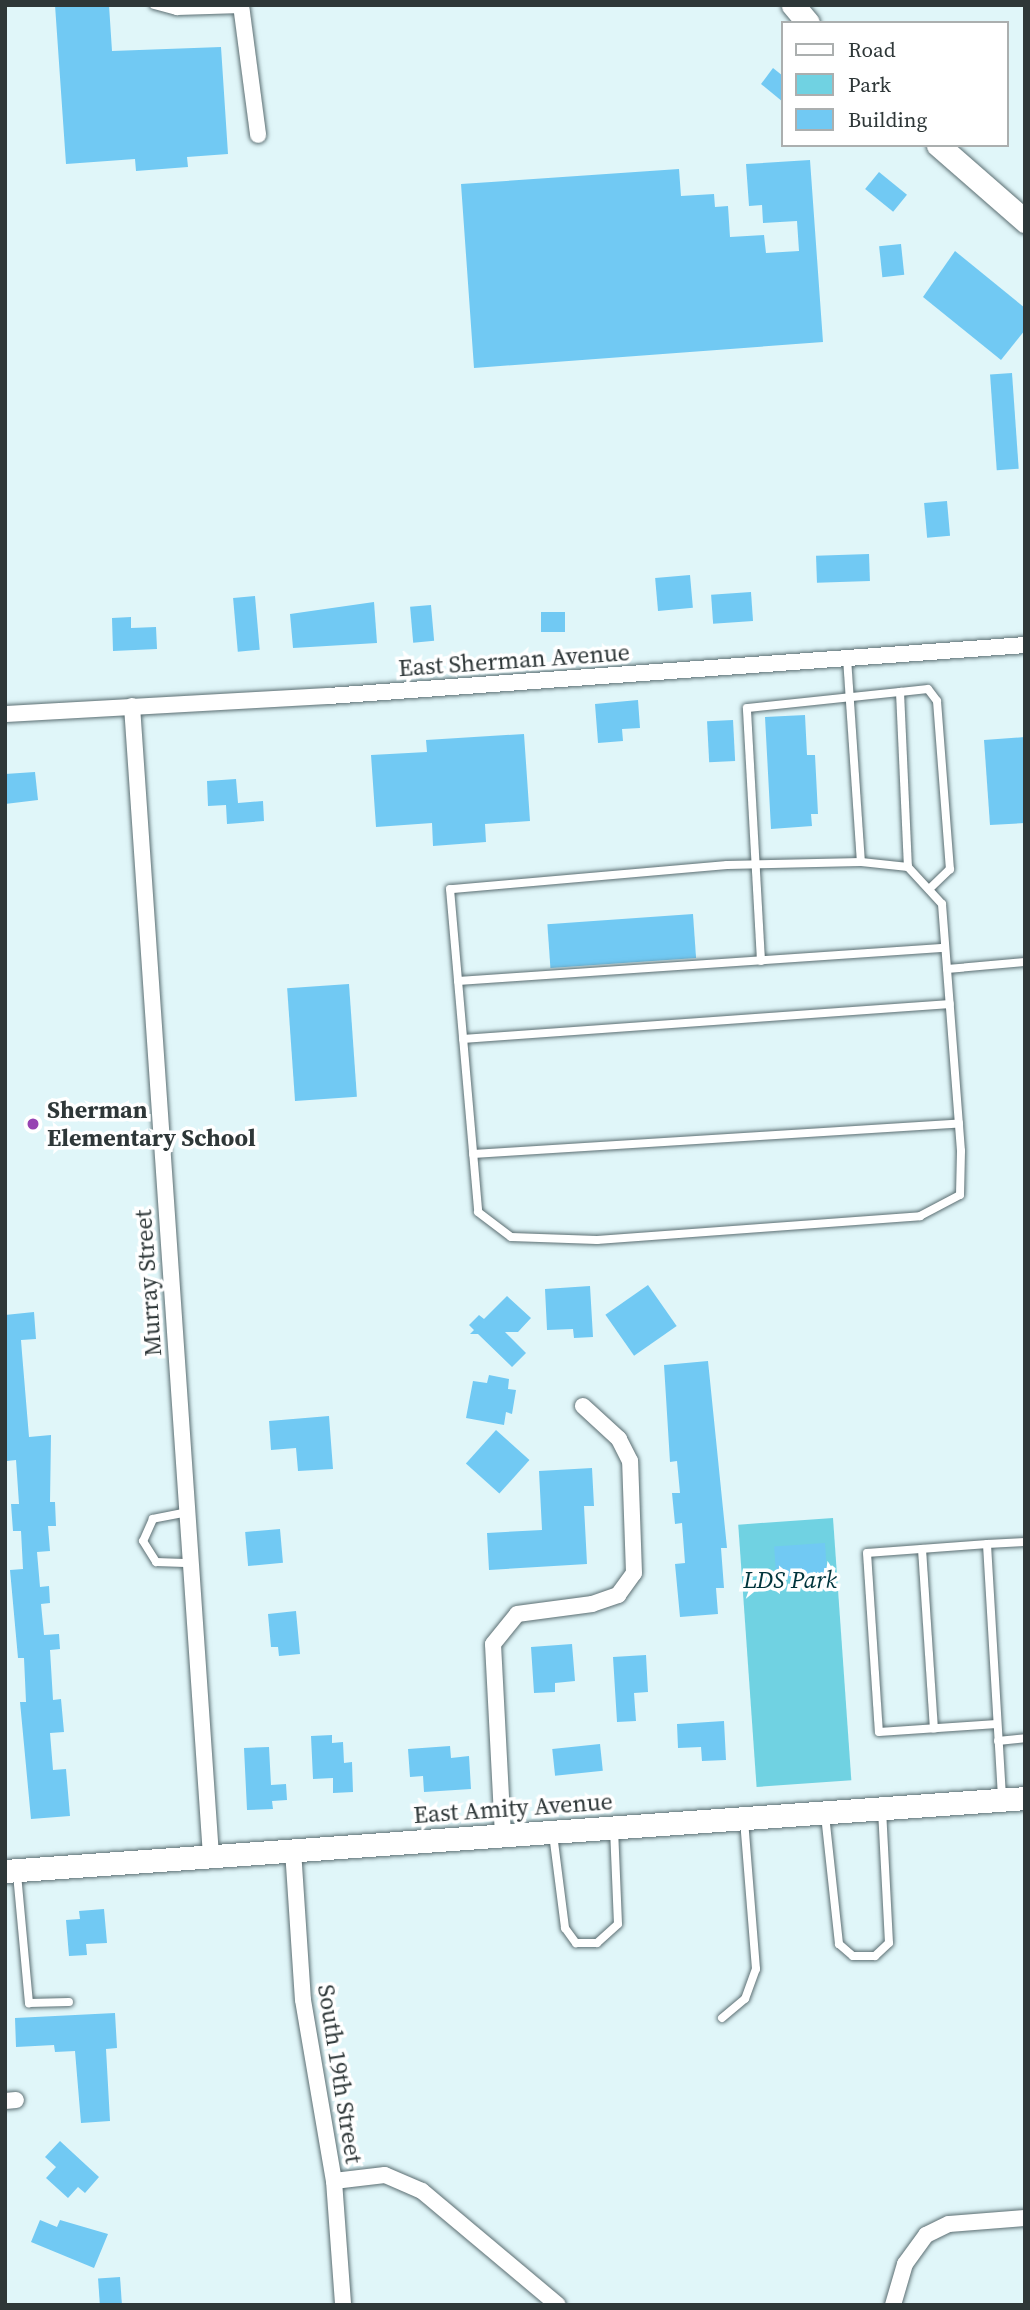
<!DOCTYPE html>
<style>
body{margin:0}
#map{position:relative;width:1030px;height:2310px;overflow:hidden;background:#e0f6f9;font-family:"Source Serif 4",serif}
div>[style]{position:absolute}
.green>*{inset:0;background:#70d2e2;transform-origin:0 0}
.building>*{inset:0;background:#71c9f3;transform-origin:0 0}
.roads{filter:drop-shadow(0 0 2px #5b6e72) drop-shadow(0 0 2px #5b6e72)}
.lane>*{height:8px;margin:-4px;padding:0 4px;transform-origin:4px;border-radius:4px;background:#fff}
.street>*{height:16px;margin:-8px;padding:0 8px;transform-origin:8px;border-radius:8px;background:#fff}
.secondary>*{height:23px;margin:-11.5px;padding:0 11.5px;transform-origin:11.5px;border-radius:11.5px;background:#fff}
.dots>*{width:19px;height:19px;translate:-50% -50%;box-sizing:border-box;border:4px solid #fff;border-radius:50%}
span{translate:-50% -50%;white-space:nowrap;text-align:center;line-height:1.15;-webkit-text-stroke:7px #fff;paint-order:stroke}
.street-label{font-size:24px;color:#2e3738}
.poi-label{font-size:24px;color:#2e3738;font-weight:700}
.left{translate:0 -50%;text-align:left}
.park-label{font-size:24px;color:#00343c;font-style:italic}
.frame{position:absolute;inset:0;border:7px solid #2e3738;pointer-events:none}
.legend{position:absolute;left:781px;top:21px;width:228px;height:126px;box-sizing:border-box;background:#fff;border:2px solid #abafaf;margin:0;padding:9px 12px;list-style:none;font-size:21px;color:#2e3738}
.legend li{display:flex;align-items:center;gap:14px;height:35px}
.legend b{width:35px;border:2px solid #abafaf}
</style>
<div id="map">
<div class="green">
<i style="left:833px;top:1518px;width:263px;height:95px;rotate:86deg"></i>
</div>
<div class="building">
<i style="clip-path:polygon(55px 5px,109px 5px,112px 51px,221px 47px,228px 154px,187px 157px,188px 167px,136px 171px,135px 159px,66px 164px)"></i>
<i style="clip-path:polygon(773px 68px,783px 76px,783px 102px,761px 84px)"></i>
<i style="clip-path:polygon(810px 160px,823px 342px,474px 368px,461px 184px,679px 169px,681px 196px,714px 194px,715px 207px,728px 206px,730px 237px,764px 235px,766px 253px,799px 251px,797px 221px,763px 223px,762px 205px,749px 206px,746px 164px)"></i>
<i style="left:879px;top:172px;width:36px;height:22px;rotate:39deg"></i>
<i style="left:901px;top:244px;width:31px;height:22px;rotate:84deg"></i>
<i style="clip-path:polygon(955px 251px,1025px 308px,1025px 330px,1001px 360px,923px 297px)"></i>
<i style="left:1012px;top:373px;width:96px;height:22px;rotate:86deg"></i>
<i style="left:947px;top:501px;width:35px;height:23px;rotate:85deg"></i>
<i style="left:869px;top:554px;width:27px;height:53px;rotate:88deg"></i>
<i style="left:690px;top:575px;width:33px;height:35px;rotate:85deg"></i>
<i style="left:751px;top:592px;width:29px;height:40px;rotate:86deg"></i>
<i style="left:255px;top:596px;width:54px;height:22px;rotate:85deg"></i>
<i style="clip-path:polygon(374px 602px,377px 643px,293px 648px,290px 614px)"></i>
<i style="left:431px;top:605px;width:36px;height:21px;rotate:85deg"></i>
<i style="left:565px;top:612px;width:20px;height:24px;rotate:90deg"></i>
<i style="clip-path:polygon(131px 617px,131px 628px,156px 627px,157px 649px,113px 651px,112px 618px)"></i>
<i style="clip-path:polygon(638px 700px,640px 728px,622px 729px,623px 741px,598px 743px,595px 704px)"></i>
<i style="clip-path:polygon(805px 715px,807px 755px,815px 755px,818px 814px,811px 814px,812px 826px,771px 829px,765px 717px)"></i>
<i style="left:733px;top:720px;width:41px;height:26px;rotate:87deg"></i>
<i style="clip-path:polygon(524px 734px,530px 821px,485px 824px,486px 842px,433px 846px,432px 823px,376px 827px,371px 755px,427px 752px,426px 740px)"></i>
<i style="clip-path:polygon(1025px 737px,1025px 823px,990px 825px,984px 740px)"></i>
<i style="clip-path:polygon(35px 772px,38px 800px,5px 804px,5px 774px)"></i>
<i style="clip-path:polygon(236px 779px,238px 803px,263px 801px,264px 821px,227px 824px,226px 805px,208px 806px,207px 781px)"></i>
<i style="left:693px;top:914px;width:44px;height:146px;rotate:86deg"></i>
<i style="left:349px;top:984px;width:113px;height:62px;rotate:86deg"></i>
<i style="left:648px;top:1285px;width:50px;height:52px;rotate:55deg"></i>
<i style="clip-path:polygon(590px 1286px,593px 1337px,574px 1338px,573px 1329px,547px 1330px,545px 1289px)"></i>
<i style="clip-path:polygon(507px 1296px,531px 1318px,518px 1332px,505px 1332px,526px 1353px,512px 1367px,478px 1334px,470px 1334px,474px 1330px,469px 1325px,479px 1315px,484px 1319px)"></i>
<i style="clip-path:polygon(34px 1312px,36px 1339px,21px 1340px,22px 1353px,29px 1437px,51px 1435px,50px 1502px,55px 1502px,56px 1526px,48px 1526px,50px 1551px,37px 1552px,40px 1587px,49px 1586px,50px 1603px,41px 1604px,44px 1635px,59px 1634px,60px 1649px,50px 1650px,53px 1700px,61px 1699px,64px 1732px,50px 1733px,53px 1770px,66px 1769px,70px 1816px,31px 1819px,20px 1702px,26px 1702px,24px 1658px,18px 1658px,10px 1570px,23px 1569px,21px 1531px,13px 1531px,11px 1504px,19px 1504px,16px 1460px,7px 1461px,5px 1315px)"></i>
<i style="clip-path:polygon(708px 1361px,727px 1548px,721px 1548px,724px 1588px,716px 1588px,718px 1614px,680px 1617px,675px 1564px,685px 1563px,682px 1523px,675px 1524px,672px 1493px,680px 1493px,677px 1461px,670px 1462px,664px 1365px)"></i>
<i style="clip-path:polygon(489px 1375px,509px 1379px,508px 1389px,516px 1390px,512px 1414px,506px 1412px,504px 1425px,466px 1418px,473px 1381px,487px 1383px)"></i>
<i style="clip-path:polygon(329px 1416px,333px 1469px,298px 1471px,296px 1448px,271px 1450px,269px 1421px)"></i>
<i style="left:496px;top:1430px;width:45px;height:45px;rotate:42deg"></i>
<i style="clip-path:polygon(592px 1468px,594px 1506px,584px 1506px,587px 1564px,489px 1570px,487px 1533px,542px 1530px,539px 1471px)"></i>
<i style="left:280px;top:1529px;width:34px;height:35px;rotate:85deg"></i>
<i style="left:825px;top:1543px;width:32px;height:51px;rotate:86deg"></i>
<i style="clip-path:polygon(296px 1611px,300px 1654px,279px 1656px,278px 1647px,271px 1647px,268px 1614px)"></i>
<i style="clip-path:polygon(572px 1644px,575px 1681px,555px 1683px,555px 1692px,534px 1693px,531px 1647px)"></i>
<i style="clip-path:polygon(646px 1655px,648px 1692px,634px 1693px,636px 1721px,617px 1722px,613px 1657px)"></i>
<i style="clip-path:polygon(724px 1721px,726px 1760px,702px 1761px,701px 1747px,678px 1748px,677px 1724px)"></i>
<i style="clip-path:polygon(332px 1735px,332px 1743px,343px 1742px,344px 1763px,352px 1762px,353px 1792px,333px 1793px,333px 1778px,313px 1779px,311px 1736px)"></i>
<i style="left:600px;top:1744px;width:27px;height:48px;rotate:84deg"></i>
<i style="clip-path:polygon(450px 1746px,451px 1758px,469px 1756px,471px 1789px,424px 1792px,423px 1776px,410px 1777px,408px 1749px)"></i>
<i style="clip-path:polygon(269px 1747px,271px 1785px,286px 1784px,287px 1800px,272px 1801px,273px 1809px,247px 1810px,244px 1748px)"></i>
<i style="clip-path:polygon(104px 1909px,107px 1943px,86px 1944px,87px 1955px,69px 1956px,66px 1920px,80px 1919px,79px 1911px)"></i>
<i style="clip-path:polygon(115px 2013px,117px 2048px,106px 2049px,110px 2121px,81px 2123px,75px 2051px,55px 2052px,54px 2045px,16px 2047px,15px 2018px)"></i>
<i style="clip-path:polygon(60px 2141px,99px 2177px,85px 2193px,78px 2187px,68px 2198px,46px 2178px,56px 2167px,45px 2157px)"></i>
<i style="clip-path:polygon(40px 2220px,57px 2227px,60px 2220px,108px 2234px,94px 2268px,31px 2242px)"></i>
<i style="left:120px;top:2277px;width:28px;height:22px;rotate:86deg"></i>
</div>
<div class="roads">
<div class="lane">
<i style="left:154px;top:5px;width:24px;rotate:15deg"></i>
<i style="left:177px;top:11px;width:65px;rotate:-1.8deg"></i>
<i style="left:847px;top:658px;width:204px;rotate:86.1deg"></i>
<i style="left:861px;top:862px;width:134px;rotate:178.7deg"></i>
<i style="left:727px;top:865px;width:278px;rotate:175deg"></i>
<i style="left:450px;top:889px;width:324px;rotate:85deg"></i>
<i style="left:478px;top:1212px;width:41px;rotate:37.1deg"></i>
<i style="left:511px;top:1237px;width:86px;rotate:2deg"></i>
<i style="left:597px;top:1240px;width:324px;rotate:-4.2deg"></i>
<i style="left:920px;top:1216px;width:45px;rotate:-27.7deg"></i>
<i style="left:960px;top:1195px;width:44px;rotate:-88.7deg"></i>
<i style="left:961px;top:1151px;width:248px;rotate:-94.4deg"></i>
<i style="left:942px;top:904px;width:50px;rotate:-132.6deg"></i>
<i style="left:908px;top:867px;width:47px;rotate:-173.9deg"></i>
<i style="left:900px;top:692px;width:28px;rotate:-6deg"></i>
<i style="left:928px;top:689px;width:15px;rotate:53deg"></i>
<i style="left:937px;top:701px;width:169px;rotate:85.6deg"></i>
<i style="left:950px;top:869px;width:29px;rotate:136deg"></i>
<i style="left:761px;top:961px;width:253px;rotate:-93.2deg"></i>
<i style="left:747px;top:708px;width:154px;rotate:-6deg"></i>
<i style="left:900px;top:692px;width:175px;rotate:87.4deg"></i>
<i style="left:947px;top:969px;width:78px;rotate:-5.1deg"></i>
<i style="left:458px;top:981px;width:488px;rotate:-3.9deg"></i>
<i style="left:463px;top:1039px;width:488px;rotate:-4.1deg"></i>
<i style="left:473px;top:1154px;width:487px;rotate:-3.6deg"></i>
<i style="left:188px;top:1512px;width:36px;rotate:169deg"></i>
<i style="left:153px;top:1519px;width:24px;rotate:114deg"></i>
<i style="left:143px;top:1541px;width:25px;rotate:58deg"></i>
<i style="left:156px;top:1562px;width:36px;rotate:2deg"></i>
<i style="left:987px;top:1544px;width:120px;rotate:175.7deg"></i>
<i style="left:867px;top:1553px;width:179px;rotate:86.2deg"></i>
<i style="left:879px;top:1732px;width:118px;rotate:-3.9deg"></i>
<i style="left:922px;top:1549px;width:180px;rotate:86.2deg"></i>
<i style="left:998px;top:1741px;width:27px;rotate:-6deg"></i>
<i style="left:1002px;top:1797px;width:253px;rotate:-93.4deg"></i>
<i style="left:987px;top:1544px;width:38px;rotate:-3deg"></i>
<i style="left:825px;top:1815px;width:130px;rotate:83.8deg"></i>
<i style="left:839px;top:1944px;width:18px;rotate:41deg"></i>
<i style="left:853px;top:1956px;width:22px"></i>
<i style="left:875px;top:1956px;width:19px;rotate:-43deg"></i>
<i style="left:889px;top:1943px;width:133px;rotate:-93deg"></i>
<i style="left:553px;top:1834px;width:95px;rotate:82.7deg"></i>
<i style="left:565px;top:1928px;width:19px;rotate:54deg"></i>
<i style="left:576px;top:1943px;width:21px"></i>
<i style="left:597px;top:1943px;width:28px;rotate:-42deg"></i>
<i style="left:618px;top:1924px;width:94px;rotate:-92.4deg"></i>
<i style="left:17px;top:1874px;width:130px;rotate:84.7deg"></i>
<i style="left:29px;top:2003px;width:40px;rotate:-1.4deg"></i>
<i style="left:722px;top:2018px;width:30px;rotate:-40deg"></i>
<i style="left:745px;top:1999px;width:32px;rotate:-70deg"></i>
<i style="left:756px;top:1969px;width:149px;rotate:-94.6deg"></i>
</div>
<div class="street">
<i style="left:241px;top:5px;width:131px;rotate:82.5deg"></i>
<i style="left:132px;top:706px;width:1153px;rotate:86.07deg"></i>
<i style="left:5px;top:714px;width:324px;rotate:-3.2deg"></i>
<i style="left:329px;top:696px;width:698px;rotate:-4.19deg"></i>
<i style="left:503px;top:1835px;width:191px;rotate:-93deg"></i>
<i style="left:493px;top:1644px;width:38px;rotate:-51deg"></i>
<i style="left:517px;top:1614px;width:76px;rotate:-7.6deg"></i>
<i style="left:592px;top:1604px;width:28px;rotate:-19deg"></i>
<i style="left:618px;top:1595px;width:27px;rotate:-54deg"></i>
<i style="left:634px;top:1573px;width:112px;rotate:-92deg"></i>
<i style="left:630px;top:1461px;width:25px;rotate:-117deg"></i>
<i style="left:619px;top:1439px;width:49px;rotate:-137.5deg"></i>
<i style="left:293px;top:1850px;width:150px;rotate:86.2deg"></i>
<i style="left:303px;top:2000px;width:184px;rotate:80.3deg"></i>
<i style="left:334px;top:2181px;width:124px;rotate:85.8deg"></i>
<i style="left:5px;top:2101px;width:11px;rotate:-5deg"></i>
<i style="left:334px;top:2181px;width:51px;rotate:-6.7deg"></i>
<i style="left:385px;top:2175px;width:40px;rotate:23.4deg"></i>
<i style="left:422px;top:2191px;width:177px;rotate:40deg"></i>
<i style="left:893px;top:2305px;width:43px;rotate:-73.7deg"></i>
<i style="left:905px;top:2264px;width:36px;rotate:-54deg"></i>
<i style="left:926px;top:2235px;width:25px;rotate:-26deg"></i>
<i style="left:949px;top:2224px;width:76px;rotate:-4.5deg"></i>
</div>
<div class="secondary">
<i style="left:793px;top:5px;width:23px;rotate:50deg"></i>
<i style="left:938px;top:145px;width:116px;rotate:41.1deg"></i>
<i style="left:5px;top:1871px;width:1023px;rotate:-4.09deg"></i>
</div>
</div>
<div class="dots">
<i style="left:33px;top:1124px;background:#9643b2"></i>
</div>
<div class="street-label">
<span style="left:514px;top:660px;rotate:-4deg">East Sherman Avenue</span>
<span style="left:148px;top:1283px;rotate:-94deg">Murray Street</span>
<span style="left:513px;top:1808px;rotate:-4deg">East Amity Avenue</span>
<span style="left:340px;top:2074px;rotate:81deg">South 19th Street</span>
</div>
<div class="poi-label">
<span class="left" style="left:47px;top:1124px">Sherman<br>Elementary School</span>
</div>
<div class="park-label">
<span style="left:790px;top:1580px">LDS Park</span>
</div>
<div class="frame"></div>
<ul class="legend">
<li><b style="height:9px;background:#fff"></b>Road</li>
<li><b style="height:19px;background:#70d2e2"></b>Park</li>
<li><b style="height:19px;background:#71c9f3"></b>Building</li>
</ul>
</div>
